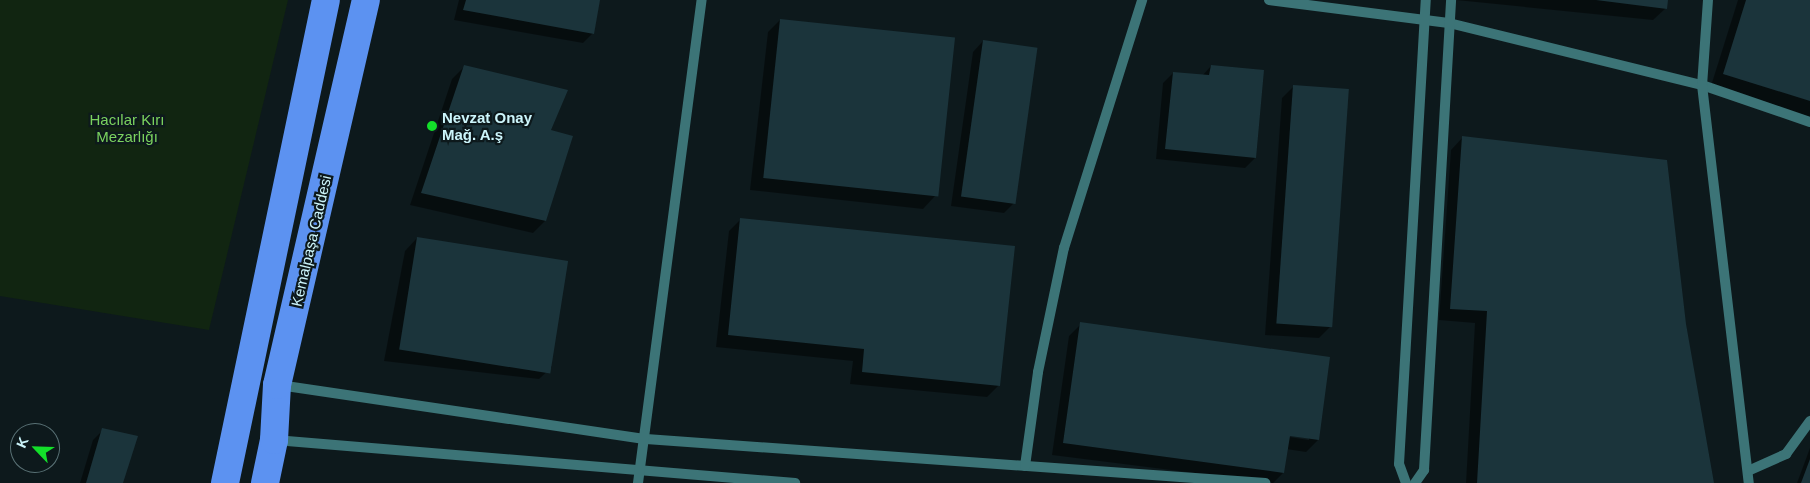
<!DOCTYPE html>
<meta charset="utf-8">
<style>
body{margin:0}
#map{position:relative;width:1810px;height:483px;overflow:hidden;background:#0d191c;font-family:Helvetica,sans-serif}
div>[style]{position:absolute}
.green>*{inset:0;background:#112511}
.shadow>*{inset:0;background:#0007}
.building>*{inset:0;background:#1b343b;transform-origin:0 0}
.minor>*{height:10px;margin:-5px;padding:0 5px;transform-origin:5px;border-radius:5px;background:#3c7477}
.primary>*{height:28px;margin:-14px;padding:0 14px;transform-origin:14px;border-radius:14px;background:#5c92f1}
.dots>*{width:14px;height:14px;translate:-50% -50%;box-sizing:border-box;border:2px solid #0d191c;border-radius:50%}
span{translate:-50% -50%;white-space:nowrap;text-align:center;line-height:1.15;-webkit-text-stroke:4.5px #0d191c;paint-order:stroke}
.poi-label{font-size:15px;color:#ccf5fb;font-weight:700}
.left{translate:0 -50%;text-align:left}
.park-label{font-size:15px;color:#7bd35f}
.street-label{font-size:15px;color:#ccf5fb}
.north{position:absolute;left:10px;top:423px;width:50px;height:50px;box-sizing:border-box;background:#0d191c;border:1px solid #597175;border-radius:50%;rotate:294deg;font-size:14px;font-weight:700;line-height:20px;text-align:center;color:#ccf5fb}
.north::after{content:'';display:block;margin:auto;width:18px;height:22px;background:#13df2a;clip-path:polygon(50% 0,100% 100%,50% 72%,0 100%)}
</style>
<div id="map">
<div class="green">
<i style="clip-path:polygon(0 0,288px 0,209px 330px,0 296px)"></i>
</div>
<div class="shadow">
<i style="clip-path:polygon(459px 0,599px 0,593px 33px,583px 43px,454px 20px)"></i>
<i style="clip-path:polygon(1456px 0,1667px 0,1666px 8px,1653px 20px)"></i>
<i style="clip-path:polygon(1738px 0,1810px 0,1810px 117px,1711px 86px)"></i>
<i style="clip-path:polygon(780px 20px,935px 196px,923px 209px,750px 190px,768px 32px)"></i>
<i style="clip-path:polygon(983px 41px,1014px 203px,1004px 213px,951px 206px,973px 52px)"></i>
<i style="clip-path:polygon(1211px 66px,1255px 158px,1245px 168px,1156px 159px,1163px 83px,1173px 73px,1202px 76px)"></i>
<i style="clip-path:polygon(464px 67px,550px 131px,545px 221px,533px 233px,410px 205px,452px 79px)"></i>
<i style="clip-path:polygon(1294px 86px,1331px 326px,1319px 338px,1265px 335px,1282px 98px)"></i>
<i style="clip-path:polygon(1463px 137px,1685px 324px,1713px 483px,1466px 483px,1475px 323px,1439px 320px,1451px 150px)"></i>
<i style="clip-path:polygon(741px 219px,999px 385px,987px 397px,850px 384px,853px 361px,716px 347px,729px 231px)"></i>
<i style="clip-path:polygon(417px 238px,552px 367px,539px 379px,384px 361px,405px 251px)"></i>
<i style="clip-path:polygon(evenodd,1081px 324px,1318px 440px,1306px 452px,1286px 449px,1283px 473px,1273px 483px,1052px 455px,1069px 336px,1081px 324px,1284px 434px,1309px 437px,1309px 440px,1283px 436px,1284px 434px)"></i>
<i style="clip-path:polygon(103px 430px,122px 483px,80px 483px,93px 440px)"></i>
<i style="clip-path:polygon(1810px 448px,1810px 483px,1797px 483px)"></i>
</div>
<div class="building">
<i style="clip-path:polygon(466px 0,600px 0,594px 34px,463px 10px)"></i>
<i style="clip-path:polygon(1596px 0,1668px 0,1667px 9px)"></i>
<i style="clip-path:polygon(1746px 0,1810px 0,1810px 101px,1723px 74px)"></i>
<i style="left:780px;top:19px;width:176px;height:160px;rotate:6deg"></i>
<i style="left:983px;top:40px;width:55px;height:158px;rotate:8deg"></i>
<i style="clip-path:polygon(464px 65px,568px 90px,551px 130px,573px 136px,546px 221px,421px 193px)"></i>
<i style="clip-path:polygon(1211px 65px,1264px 70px,1256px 158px,1165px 149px,1173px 72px,1209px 75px)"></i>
<i style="left:1293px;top:85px;width:56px;height:239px;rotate:4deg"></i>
<i style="clip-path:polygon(1462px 136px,1667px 160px,1686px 324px,1714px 483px,1477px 483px,1487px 311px,1450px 309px)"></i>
<i style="clip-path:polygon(740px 218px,1015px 246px,1000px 386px,862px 372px,864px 349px,728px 335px)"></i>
<i style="left:417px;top:237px;width:153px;height:114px;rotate:9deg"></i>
<i style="clip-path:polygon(1080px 322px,1330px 357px,1319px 440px,1290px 436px,1284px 473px,1063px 443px)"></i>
<i style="clip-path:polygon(102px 428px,138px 436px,123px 483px,86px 483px)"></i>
<i style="clip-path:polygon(1810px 459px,1810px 483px,1801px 483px)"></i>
</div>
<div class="minor">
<i style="left:1269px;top:0;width:181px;rotate:7.3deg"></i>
<i style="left:1449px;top:23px;width:260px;rotate:13.8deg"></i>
<i style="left:1702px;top:85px;width:114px;rotate:18.9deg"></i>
<i style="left:1708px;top:0;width:85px;rotate:94deg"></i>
<i style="left:1702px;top:85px;width:401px;rotate:83.3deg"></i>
<i style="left:279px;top:385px;width:371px;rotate:8.4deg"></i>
<i style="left:646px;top:439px;width:621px;rotate:4.07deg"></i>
<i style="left:275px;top:440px;width:522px;rotate:4.73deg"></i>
<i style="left:1025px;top:466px;width:95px;rotate:-82.1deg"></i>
<i style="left:1038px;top:372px;width:127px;rotate:-78.2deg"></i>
<i style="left:1064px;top:248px;width:260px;rotate:-72.5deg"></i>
<i style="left:1748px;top:471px;width:42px;rotate:-24.1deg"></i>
<i style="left:1786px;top:454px;width:41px;rotate:-54deg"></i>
<i style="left:638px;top:483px;width:487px;rotate:-82.5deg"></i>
<i style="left:1406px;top:483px;width:20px;rotate:-110deg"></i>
<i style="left:1399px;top:464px;width:465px;rotate:-86.7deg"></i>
<i style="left:1415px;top:483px;width:16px;rotate:-55deg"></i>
<i style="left:1424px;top:470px;width:471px;rotate:-86.7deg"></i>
</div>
<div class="primary">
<i style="left:225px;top:483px;width:493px;rotate:-78.2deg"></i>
<i style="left:265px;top:483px;width:44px;rotate:-78.2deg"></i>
<i style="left:274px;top:440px;width:55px;rotate:-86.9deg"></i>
<i style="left:277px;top:385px;width:395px;rotate:-77deg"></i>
</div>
<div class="dots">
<i style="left:432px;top:126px;background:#13df2a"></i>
</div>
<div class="poi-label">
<span class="left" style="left:442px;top:126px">Nevzat Onay<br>Mağ. A.ş</span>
</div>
<div class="park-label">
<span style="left:127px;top:128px">Hacılar Kırı<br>Mezarlığı</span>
</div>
<div class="street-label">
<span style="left:311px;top:241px;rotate:-77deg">Kemalpaşa Caddesi</span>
</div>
<div class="north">K</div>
</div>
